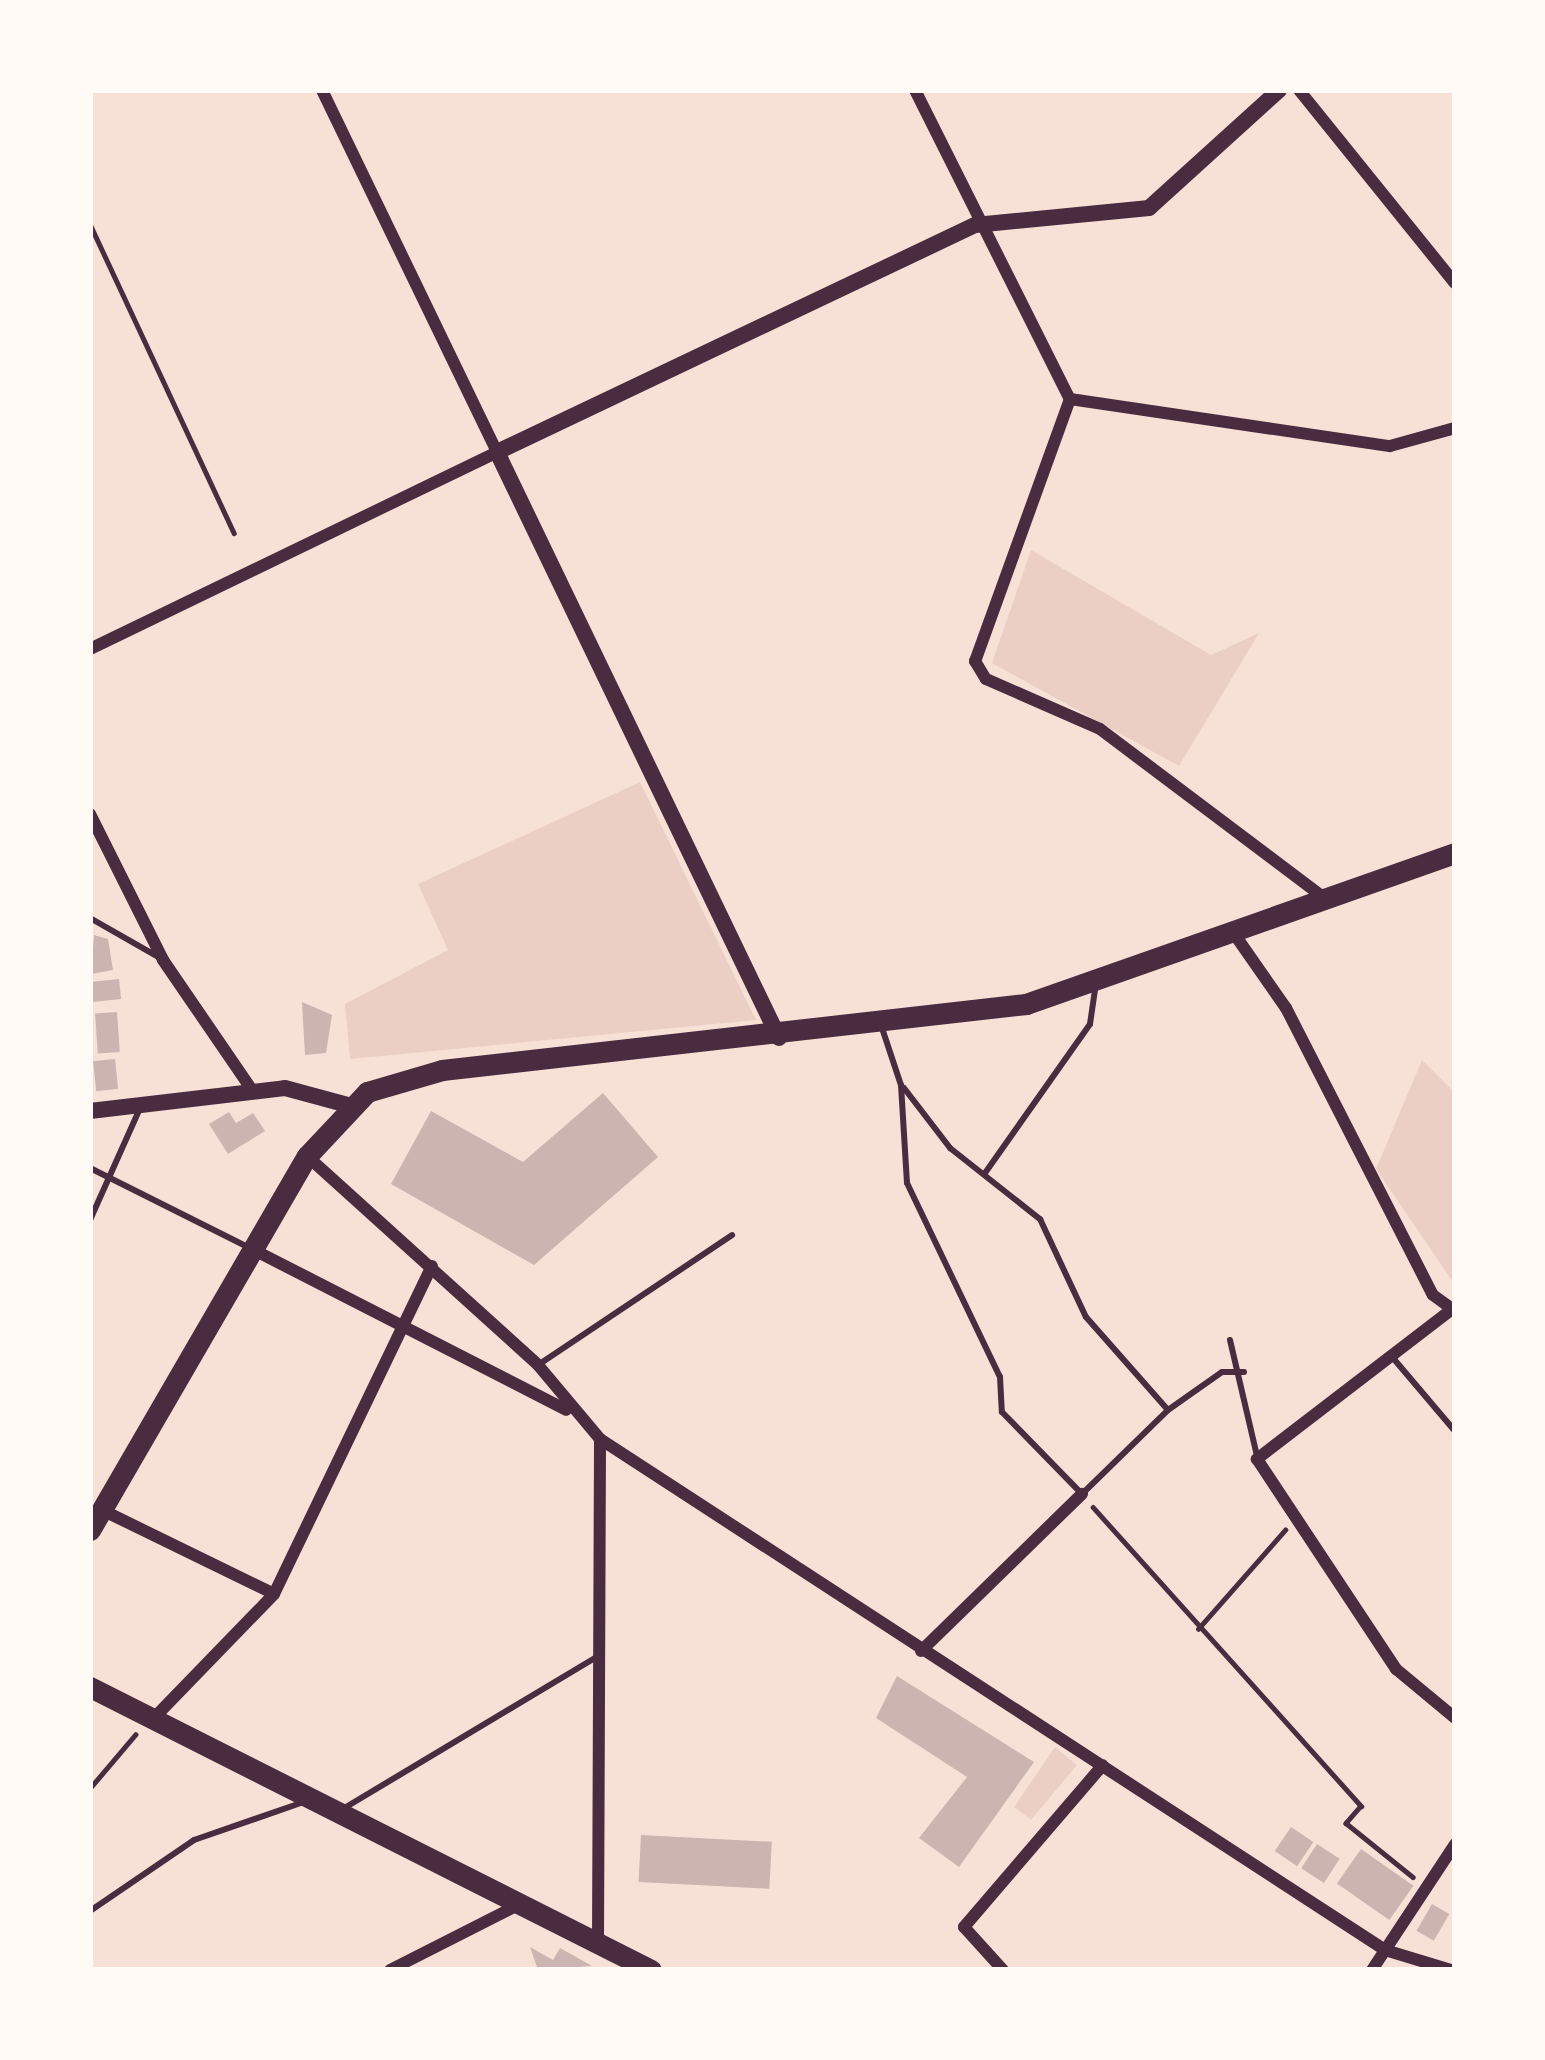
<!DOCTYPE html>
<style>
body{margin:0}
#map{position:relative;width:1545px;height:2060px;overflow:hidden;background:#f7e1d7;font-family:Figtree,sans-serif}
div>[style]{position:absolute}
.green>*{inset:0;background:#ebcfc5}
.building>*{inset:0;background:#ccb4b1;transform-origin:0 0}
.path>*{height:4.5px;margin:-2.25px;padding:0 2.25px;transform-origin:2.25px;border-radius:2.25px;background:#4a2c40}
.service>*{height:6px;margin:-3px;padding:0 3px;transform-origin:3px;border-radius:3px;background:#4a2c40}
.minor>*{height:12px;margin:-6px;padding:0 6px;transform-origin:6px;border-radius:6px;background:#4a2c40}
.tertiary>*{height:16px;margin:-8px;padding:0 8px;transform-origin:8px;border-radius:8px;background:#4a2c40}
.primary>*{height:21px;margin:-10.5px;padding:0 10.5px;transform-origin:10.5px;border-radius:10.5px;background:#4a2c40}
span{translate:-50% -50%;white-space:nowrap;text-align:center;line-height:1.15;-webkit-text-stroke:10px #fffaf5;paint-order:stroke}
.frame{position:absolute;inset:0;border:93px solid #fffaf5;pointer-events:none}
</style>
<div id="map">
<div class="green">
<i style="clip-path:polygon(1031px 550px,1211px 655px,1259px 633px,1179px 766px,992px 663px)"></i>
<i style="clip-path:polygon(640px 782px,756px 1020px,350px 1059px,345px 1004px,448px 950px,418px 884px)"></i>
<i style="clip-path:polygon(1422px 1060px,1455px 1093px,1455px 1285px,1376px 1169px)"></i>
<i style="clip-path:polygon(1055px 1747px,1077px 1765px,1031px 1820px,1014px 1807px)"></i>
</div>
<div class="building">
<i style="clip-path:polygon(94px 935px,108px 939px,113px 970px,91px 974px)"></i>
<i style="left:119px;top:979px;width:20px;height:29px;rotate:84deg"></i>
<i style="clip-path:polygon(302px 1002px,332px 1015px,326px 1053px,305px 1055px)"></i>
<i style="left:117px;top:1012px;width:40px;height:22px;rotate:86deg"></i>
<i style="left:115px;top:1059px;width:30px;height:22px;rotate:84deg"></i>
<i style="clip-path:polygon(603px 1093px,658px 1157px,534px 1265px,391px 1184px,431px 1111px,523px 1162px)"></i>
<i style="clip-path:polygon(229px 1112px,236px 1123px,253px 1113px,265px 1131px,228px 1154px,209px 1124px)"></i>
<i style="clip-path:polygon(897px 1676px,1034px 1762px,959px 1867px,919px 1838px,967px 1777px,876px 1718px)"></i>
<i style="left:1291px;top:1827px;width:27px;height:29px;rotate:34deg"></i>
<i style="left:641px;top:1835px;width:131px;height:47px;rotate:3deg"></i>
<i style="left:1317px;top:1844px;width:27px;height:29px;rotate:33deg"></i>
<i style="left:1361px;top:1849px;width:64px;height:42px;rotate:35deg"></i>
<i style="left:1432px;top:1904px;width:20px;height:31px;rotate:30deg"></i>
<i style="clip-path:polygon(530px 1947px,553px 1960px,560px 1948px,592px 1966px,538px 1970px)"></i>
</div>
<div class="path">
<i style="left:90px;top:224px;width:341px;rotate:65deg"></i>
<i style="left:1093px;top:1507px;width:402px;rotate:48.1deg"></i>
<i style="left:1361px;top:1806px;width:23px;rotate:131deg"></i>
<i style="left:1346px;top:1823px;width:86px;rotate:38.9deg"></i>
<i style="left:1198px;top:1629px;width:132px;rotate:-48.7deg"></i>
<i style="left:90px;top:1788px;width:70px;rotate:-49.7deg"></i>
</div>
<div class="service">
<i style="left:90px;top:918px;width:81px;rotate:29.7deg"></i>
<i style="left:882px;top:1028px;width:60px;rotate:71.6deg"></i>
<i style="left:901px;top:1085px;width:98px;rotate:86.5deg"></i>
<i style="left:907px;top:1183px;width:215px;rotate:64.4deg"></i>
<i style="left:1000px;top:1377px;width:35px;rotate:87deg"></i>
<i style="left:1002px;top:1412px;width:115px;rotate:45.7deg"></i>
<i style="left:1082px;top:1494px;width:120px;rotate:-44.3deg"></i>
<i style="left:1168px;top:1410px;width:66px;rotate:-35.1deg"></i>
<i style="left:1222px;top:1372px;width:22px"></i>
<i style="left:904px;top:1088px;width:76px;rotate:52.5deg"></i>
<i style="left:950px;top:1148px;width:115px;rotate:38.3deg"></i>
<i style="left:1040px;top:1219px;width:108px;rotate:64.9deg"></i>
<i style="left:1086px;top:1317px;width:124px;rotate:48.6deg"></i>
<i style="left:90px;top:1168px;width:177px;rotate:26.6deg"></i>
<i style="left:985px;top:1173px;width:182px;rotate:-54.8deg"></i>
<i style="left:1090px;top:1024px;width:41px;rotate:-81.7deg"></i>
<i style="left:90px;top:1220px;width:123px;rotate:-65.9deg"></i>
<i style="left:1230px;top:1340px;width:119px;rotate:76.9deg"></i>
<i style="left:1393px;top:1358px;width:96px;rotate:49.7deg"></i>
<i style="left:541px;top:1363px;width:230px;rotate:-33.8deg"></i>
<i style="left:346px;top:1807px;width:292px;rotate:-30.9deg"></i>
<i style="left:90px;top:1911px;width:126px;rotate:-34.3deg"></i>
<i style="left:194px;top:1840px;width:113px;rotate:-19.1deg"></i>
</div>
<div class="minor">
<i style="left:915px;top:90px;width:346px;rotate:63.4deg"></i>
<i style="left:1070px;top:399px;width:323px;rotate:8.4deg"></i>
<i style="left:1390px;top:446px;width:67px;rotate:-15.5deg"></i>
<i style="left:1299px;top:90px;width:248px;rotate:51.1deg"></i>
<i style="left:1070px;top:399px;width:279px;rotate:109.9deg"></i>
<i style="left:975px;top:661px;width:21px;rotate:59deg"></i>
<i style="left:986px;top:679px;width:124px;rotate:23.7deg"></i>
<i style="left:1100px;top:729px;width:283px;rotate:37deg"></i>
<i style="left:90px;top:649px;width:452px;rotate:-25.8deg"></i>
<i style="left:497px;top:452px;width:402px;rotate:-115.8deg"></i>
<i style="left:90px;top:814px;width:163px;rotate:63.4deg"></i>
<i style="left:163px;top:960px;width:158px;rotate:55.6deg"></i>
<i style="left:1235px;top:935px;width:89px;rotate:55.1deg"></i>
<i style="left:1286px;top:1008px;width:322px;rotate:62.9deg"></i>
<i style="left:1433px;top:1295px;width:27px;rotate:36deg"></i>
<i style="left:307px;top:1156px;width:312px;rotate:42.1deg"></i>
<i style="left:538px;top:1365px;width:97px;rotate:50deg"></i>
<i style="left:600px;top:1439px;width:937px;rotate:33.06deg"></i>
<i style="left:1385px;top:1950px;width:69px;rotate:16.9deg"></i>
<i style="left:252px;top:1249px;width:353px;rotate:27.1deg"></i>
<i style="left:1451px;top:1310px;width:245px;rotate:142.5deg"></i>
<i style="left:1257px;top:1459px;width:252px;rotate:56.5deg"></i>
<i style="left:1396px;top:1669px;width:77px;rotate:39.7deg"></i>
<i style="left:102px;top:1510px;width:191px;rotate:26deg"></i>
<i style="left:921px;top:1651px;width:225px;rotate:-44.3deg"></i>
<i style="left:153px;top:1719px;width:174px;rotate:-45.9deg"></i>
<i style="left:274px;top:1594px;width:364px;rotate:-64.3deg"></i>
<i style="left:598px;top:1943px;width:504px;rotate:-89.77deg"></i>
<i style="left:390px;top:1970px;width:146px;rotate:-26.9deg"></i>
<i style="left:1003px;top:1970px;width:58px;rotate:-132.2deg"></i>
<i style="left:964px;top:1927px;width:213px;rotate:-49.4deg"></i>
<i style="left:1372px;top:1970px;width:151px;rotate:-56.6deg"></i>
</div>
<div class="tertiary">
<i style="left:779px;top:1038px;width:650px;rotate:-115.7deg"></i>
<i style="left:497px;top:452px;width:529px;rotate:-25.4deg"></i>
<i style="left:975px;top:225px;width:175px;rotate:-5.6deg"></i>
<i style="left:1149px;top:208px;width:176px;rotate:-42.2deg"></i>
<i style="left:90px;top:1111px;width:196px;rotate:-6.7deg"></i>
<i style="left:285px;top:1088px;width:65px;rotate:15.1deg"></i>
</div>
<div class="primary">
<i style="left:90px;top:1530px;width:432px;rotate:-59.9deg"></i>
<i style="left:307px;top:1156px;width:88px;rotate:-46.8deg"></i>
<i style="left:367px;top:1092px;width:78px;rotate:-16.3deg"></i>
<i style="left:442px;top:1070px;width:588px;rotate:-6.45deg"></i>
<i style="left:1026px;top:1004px;width:455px;rotate:-19.4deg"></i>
<i style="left:90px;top:1687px;width:628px;rotate:26.77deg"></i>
</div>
<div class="frame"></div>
</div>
